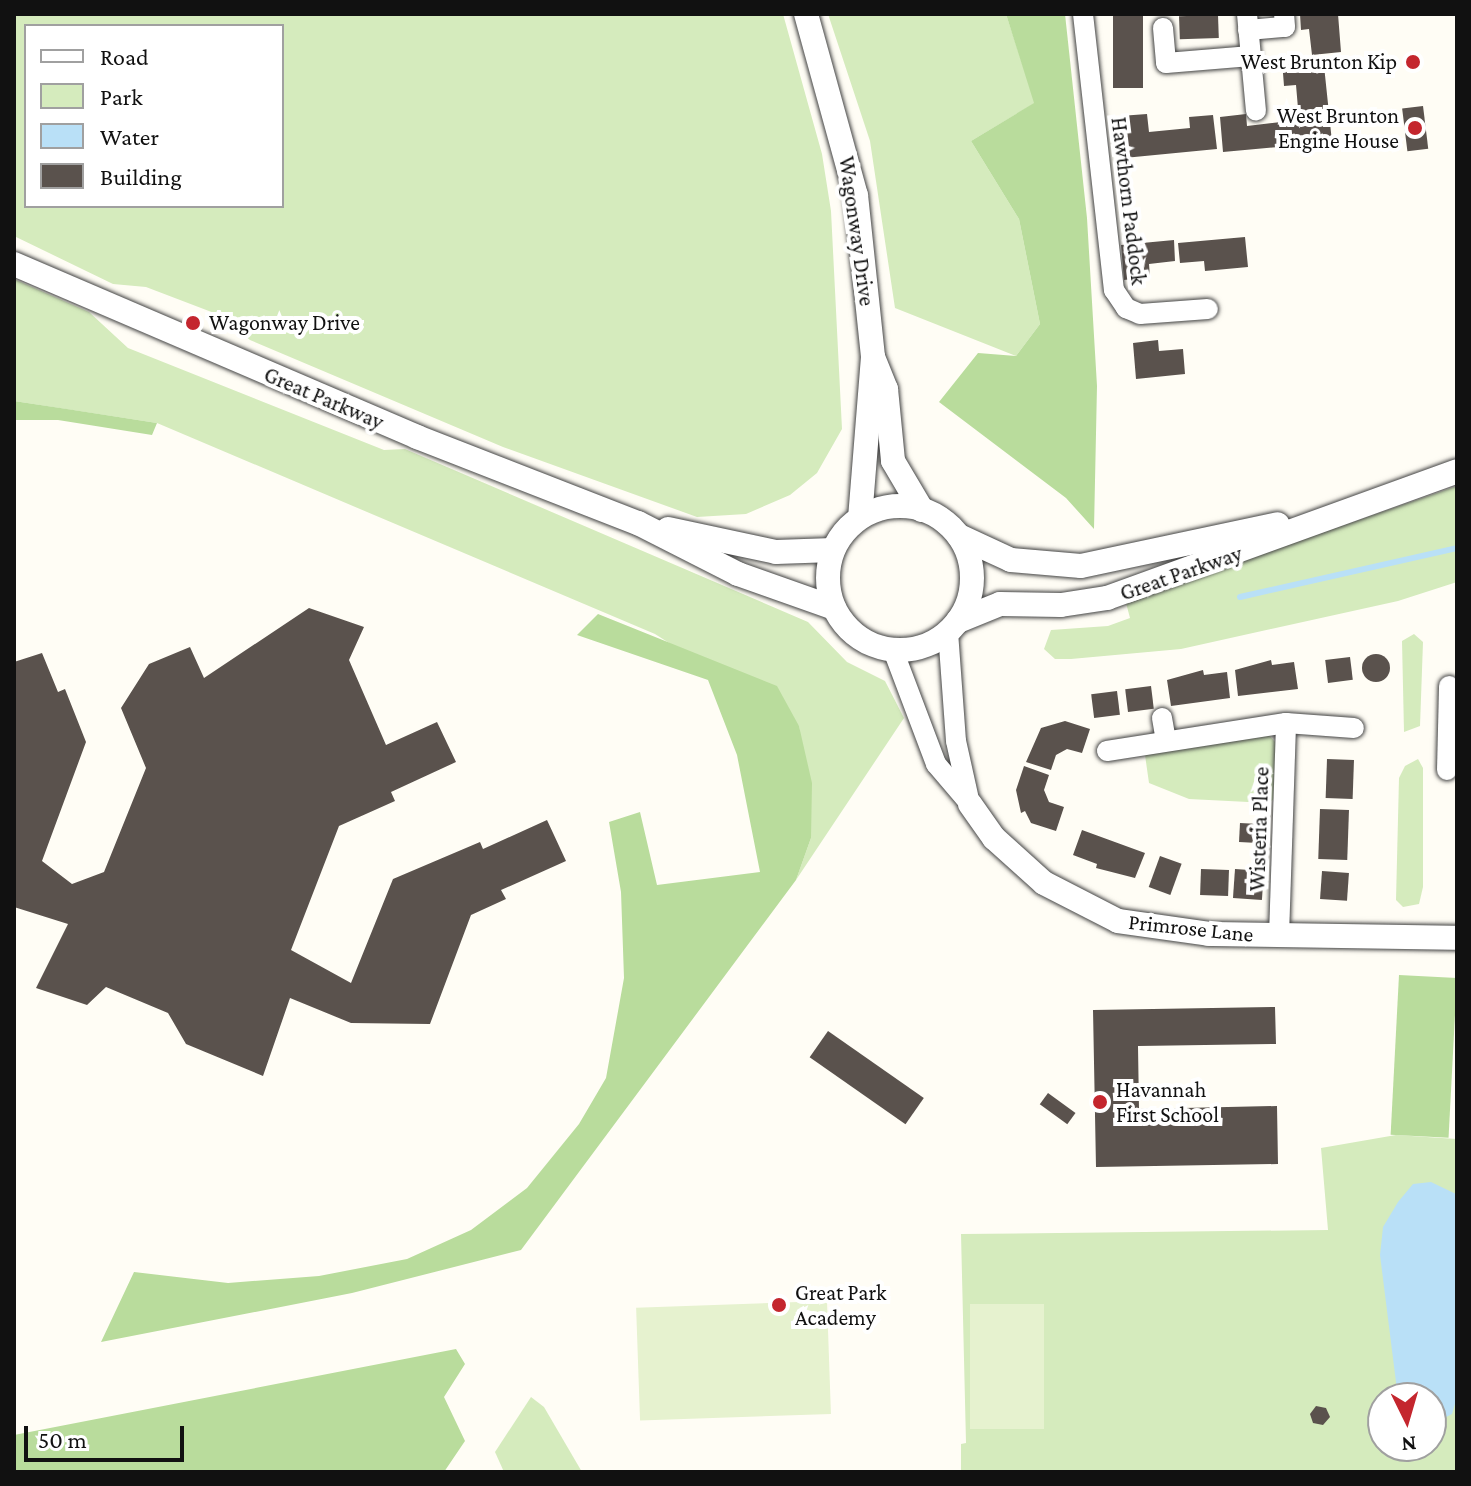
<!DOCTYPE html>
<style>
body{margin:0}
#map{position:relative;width:1471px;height:1486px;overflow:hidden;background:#fffdf5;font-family:"Crimson Pro",serif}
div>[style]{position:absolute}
.green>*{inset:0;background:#d5ebbd}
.forest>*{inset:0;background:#b9dc9c;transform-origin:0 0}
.pitch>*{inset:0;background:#e6f2cf;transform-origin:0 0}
.water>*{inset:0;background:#b9e0f7}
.stream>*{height:6px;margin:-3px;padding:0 3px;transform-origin:3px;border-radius:3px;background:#b9e0f7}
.building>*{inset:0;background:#5a524d;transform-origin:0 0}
.round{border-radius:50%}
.roads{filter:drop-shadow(0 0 2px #444) drop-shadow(0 0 2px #444)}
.minor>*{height:20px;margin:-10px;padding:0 10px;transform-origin:10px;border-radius:10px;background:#fff}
.tertiary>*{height:24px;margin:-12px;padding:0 12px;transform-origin:12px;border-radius:12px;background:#fff}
.tertiary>.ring{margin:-12px;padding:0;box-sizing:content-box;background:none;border:24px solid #fff;border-radius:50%}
.dots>*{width:22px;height:22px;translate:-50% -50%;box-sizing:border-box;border:4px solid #fff;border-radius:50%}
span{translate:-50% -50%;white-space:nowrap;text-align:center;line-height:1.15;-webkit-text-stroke:8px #fff;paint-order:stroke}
.poi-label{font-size:22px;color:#111}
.right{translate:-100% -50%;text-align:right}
.left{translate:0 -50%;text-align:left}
.street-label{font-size:22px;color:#111}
.frame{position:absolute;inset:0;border:16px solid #111;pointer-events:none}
.legend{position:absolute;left:24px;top:24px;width:260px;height:184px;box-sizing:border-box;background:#fff;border:2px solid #a0a0a0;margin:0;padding:10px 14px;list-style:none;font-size:24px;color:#111}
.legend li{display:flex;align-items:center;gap:16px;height:40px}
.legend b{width:40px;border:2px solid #a0a0a0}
.north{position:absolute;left:1367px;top:1382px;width:80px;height:80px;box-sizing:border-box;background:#fff;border:2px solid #a0a0a0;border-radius:50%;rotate:175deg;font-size:22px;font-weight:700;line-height:32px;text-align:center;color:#111}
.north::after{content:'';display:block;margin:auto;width:28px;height:36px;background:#c4262e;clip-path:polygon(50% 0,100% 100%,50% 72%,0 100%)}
.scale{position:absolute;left:24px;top:1426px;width:160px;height:36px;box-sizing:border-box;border:4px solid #111;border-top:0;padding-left:10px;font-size:24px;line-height:28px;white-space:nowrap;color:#111;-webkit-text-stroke:6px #fff;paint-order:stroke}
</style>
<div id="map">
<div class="green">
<i style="clip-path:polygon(evenodd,14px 14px,783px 14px,822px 154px,831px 211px,842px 429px,817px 473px,790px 495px,746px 514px,697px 517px,503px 447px,250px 340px,222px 316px,146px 287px,113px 284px,14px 236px,14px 14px,26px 26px,282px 26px,282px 206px,26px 206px,26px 26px)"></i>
<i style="clip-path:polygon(828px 14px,1006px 14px,1035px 103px,971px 141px,1019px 219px,1040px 324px,1016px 356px,895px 308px,870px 141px)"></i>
<i style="clip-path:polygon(14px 279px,89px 312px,128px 348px,384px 450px,405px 449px,808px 622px,847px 662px,885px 681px,904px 718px,796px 880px,811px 838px,799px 726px,655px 634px,157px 423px,14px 401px)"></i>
<i style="clip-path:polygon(1457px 486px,1457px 582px,1398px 601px,1181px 649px,1071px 659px,1055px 659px,1044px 649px,1051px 630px,1108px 626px,1130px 618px,1126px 603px,1168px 586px)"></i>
<i style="clip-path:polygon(1414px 634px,1423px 642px,1420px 726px,1404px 732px,1402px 641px)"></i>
<i style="clip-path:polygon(1267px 733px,1276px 743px,1274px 799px,1268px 803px,1189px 799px,1149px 783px,1145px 755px)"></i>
<i style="clip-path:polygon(1418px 759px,1423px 768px,1423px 887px,1419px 904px,1403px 907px,1396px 900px,1399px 778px,1405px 766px)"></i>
<i style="clip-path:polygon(evenodd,1396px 1135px,1457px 1139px,1457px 1472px,961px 1472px,961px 1444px,966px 1443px,961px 1234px,1328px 1230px,1321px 1148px,1396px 1135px,1383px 1398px,1431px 1398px,1431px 1446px,1383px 1446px,1383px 1398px)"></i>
<i style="clip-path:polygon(531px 1397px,544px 1407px,582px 1472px,504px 1472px,495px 1452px)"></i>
</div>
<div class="forest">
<i style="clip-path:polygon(1006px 14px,1065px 14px,1087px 218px,1097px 386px,1094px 529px,1066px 498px,939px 402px,978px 353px,1016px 356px,1040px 324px,1019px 219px,971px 141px,1034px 103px)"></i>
<i style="clip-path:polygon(14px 401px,67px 409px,157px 423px,152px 435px,58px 420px,14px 420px)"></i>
<i style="clip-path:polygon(598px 614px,777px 686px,799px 726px,812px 783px,811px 838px,796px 880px,521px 1250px,352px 1293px,101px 1342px,134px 1272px,228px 1283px,319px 1276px,407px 1259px,471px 1230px,527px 1188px,579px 1124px,606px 1078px,624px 978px,621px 892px,609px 822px,640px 812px,657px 885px,760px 872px,737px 755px,708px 680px,577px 635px)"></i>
<i style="left:1399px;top:975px;width:58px;height:160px;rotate:3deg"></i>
<i style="clip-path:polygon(456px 1349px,465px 1364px,444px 1397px,465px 1441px,444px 1472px,14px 1472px,14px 1435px)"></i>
</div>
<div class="pitch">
<i style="left:827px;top:1301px;width:113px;height:191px;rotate:88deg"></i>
<i style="left:970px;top:1304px;width:74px;height:125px"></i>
</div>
<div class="water">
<i style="clip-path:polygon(1431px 1182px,1456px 1194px,1457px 1210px,1457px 1397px,1452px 1414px,1431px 1425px,1431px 1398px,1398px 1398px,1380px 1255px,1383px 1227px,1398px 1202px,1413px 1184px)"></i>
</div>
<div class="stream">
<i style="left:1240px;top:597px;width:222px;rotate:-12.7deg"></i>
</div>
<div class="building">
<i style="left:1113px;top:14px;width:30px;height:74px"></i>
<i style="clip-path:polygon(1300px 14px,1338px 14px,1341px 52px,1312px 55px,1309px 29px,1301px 30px)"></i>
<i style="left:1218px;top:15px;width:23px;height:39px;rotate:88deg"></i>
<i style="clip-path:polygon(1323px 56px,1332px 142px,1223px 152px,1220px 117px,1246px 114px,1247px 126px,1299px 120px,1296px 85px,1284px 86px,1282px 60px)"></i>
<i style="left:1423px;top:106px;width:43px;height:21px;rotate:83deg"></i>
<i style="clip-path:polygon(1147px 114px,1149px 132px,1190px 128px,1189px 117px,1213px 115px,1217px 149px,1124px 158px,1120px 116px)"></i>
<i style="clip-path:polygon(1245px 237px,1248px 267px,1205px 271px,1204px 261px,1180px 263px,1178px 243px)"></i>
<i style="clip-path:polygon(1174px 240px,1175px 261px,1149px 264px,1150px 277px,1124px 280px,1121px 245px)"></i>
<i style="clip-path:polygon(1158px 340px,1159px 351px,1183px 349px,1185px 374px,1136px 379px,1133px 343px)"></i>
<i style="clip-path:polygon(309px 608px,364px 627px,349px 660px,386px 745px,437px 722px,456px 762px,391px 792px,395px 801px,339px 826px,291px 950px,351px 983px,393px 879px,480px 842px,483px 849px,547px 820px,566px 861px,501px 890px,506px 899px,471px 915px,430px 1024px,351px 1023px,290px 998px,263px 1076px,186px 1044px,168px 1013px,106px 987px,87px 1005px,36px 988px,68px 924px,14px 907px,14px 662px,42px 653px,58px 692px,65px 689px,86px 742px,42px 861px,72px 884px,104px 872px,146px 768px,121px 708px,149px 664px,190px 647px,204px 678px)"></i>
<i class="round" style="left:1362px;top:654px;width:28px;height:28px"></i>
<i style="left:1350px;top:657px;width:23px;height:25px;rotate:83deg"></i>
<i style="clip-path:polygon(1271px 660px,1272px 665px,1294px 662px,1298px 689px,1238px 696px,1235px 670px)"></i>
<i style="clip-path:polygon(1203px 670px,1204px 675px,1227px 672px,1230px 698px,1171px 706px,1167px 680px)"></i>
<i style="left:1151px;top:686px;width:23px;height:26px;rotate:83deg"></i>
<i style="left:1117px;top:691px;width:24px;height:26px;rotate:83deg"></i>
<i style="clip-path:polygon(1065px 721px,1090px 729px,1082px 753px,1067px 749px,1056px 755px,1051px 770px,1026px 762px,1041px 728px)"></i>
<i style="left:1327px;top:759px;width:27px;height:39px;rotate:2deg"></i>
<i style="clip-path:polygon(1024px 766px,1049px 775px,1044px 790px,1049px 802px,1064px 807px,1056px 831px,1031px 823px,1025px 811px,1021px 813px,1016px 790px)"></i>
<i style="left:1320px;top:809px;width:29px;height:50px;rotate:2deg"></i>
<i style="left:1240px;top:823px;width:19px;height:19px;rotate:3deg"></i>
<i style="clip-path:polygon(1082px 830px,1145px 853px,1135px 878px,1096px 868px,1097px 864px,1073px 855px)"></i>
<i style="left:1160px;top:856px;width:23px;height:33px;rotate:20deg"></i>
<i style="left:1201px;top:869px;width:28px;height:26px;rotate:2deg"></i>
<i style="left:1235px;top:869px;width:29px;height:29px;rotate:4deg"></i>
<i style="left:1322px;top:871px;width:27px;height:28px;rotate:4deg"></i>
<i style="clip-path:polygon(1275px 1007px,1276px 1044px,1138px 1046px,1139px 1109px,1277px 1106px,1278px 1164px,1096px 1167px,1093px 1010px)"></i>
<i style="left:828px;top:1031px;width:117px;height:32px;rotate:35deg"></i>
<i style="left:1048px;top:1093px;width:34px;height:14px;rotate:36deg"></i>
<i style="clip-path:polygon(1316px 1406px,1326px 1408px,1330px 1417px,1323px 1425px,1313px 1423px,1310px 1414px)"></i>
</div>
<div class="roads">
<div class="minor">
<i style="left:1083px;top:14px;width:278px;rotate:83.6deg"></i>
<i style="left:1114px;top:290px;width:22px;rotate:56deg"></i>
<i style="left:1126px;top:308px;width:15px;rotate:23deg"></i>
<i style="left:1140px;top:314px;width:68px;rotate:-4.2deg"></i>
<i style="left:1247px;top:14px;width:97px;rotate:84.7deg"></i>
<i style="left:1163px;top:28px;width:35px;rotate:85deg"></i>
<i style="left:1166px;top:63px;width:85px;rotate:-4.7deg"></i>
<i style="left:1248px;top:30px;width:37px;rotate:-5deg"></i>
<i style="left:1285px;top:27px;width:13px;rotate:-94deg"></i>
<i style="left:948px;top:632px;width:109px;rotate:85.8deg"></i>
<i style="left:956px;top:741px;width:65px;rotate:77.5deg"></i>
<i style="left:893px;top:650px;width:122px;rotate:69.3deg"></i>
<i style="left:936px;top:764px;width:52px;rotate:49.6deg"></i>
<i style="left:1162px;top:718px;width:23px;rotate:80deg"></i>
<i style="left:1107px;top:751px;width:181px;rotate:-8.9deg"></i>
<i style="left:1286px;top:723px;width:68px;rotate:4.2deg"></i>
<i style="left:1447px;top:770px;width:84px;rotate:-88.6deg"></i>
<i style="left:1279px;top:936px;width:213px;rotate:-88.1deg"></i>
</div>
<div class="tertiary">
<i style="left:806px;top:14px;width:188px;rotate:74.6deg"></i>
<i style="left:856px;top:195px;width:163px;rotate:84deg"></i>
<i style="left:873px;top:357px;width:161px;rotate:94.6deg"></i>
<i style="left:14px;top:264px;width:439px;rotate:23.2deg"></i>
<i style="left:417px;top:437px;width:237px;rotate:21.3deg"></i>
<i style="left:638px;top:523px;width:112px;rotate:27deg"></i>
<i style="left:738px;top:574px;width:102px;rotate:19.5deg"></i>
<i style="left:873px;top:357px;width:35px;rotate:68deg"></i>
<i style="left:886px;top:389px;width:72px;rotate:84.4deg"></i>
<i style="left:893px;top:461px;width:57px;rotate:59.4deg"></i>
<i class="ring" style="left:828px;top:506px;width:120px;height:120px"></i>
<i style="left:668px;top:529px;width:110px;rotate:12deg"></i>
<i style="left:776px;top:552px;width:57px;rotate:-2deg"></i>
<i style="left:959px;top:536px;width:57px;rotate:24.8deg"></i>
<i style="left:1011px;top:560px;width:70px;rotate:4.9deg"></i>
<i style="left:1081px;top:566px;width:201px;rotate:-12deg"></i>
<i style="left:958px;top:621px;width:45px;rotate:-22deg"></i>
<i style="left:1000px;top:604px;width:61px;rotate:0.9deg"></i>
<i style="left:1061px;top:605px;width:47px;rotate:-8.7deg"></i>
<i style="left:1107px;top:598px;width:372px;rotate:-19.9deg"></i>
<i style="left:970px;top:804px;width:42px;rotate:54.8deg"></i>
<i style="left:994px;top:838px;width:67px;rotate:42deg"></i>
<i style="left:1044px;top:883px;width:83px;rotate:27.2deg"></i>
<i style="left:1118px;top:921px;width:92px;rotate:8.1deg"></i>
<i style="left:1209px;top:934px;width:248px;rotate:0.9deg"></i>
</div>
</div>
<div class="dots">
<i style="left:1413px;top:62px;background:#c4262e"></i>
<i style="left:1415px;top:128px;background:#c4262e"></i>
<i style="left:193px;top:323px;background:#c4262e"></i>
<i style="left:1100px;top:1102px;background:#c4262e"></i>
<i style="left:779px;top:1305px;background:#c4262e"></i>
</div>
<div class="poi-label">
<span class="right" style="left:1397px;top:62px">West Brunton Kip</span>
<span class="right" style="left:1399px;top:128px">West Brunton<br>Engine House</span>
<span class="left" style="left:209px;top:323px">Wagonway Drive</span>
<span class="left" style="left:1116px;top:1102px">Havannah<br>First School</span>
<span class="left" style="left:795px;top:1305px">Great Park<br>Academy</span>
</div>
<div class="street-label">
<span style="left:1129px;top:201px;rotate:83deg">Hawthorn Paddock</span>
<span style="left:857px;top:231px;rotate:82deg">Wagonway Drive</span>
<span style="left:324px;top:398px;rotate:23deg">Great Parkway</span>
<span style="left:1181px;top:573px;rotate:-19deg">Great Parkway</span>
<span style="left:1259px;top:829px;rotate:-88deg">Wisteria Place</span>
<span style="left:1191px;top:928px;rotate:6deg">Primrose Lane</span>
</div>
<div class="frame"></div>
<ul class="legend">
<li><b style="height:10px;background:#fff"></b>Road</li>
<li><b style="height:22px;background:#d5ebbd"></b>Park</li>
<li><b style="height:22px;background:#b9e0f7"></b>Water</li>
<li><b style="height:22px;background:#5a524d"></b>Building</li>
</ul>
<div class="north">N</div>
<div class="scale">50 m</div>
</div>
